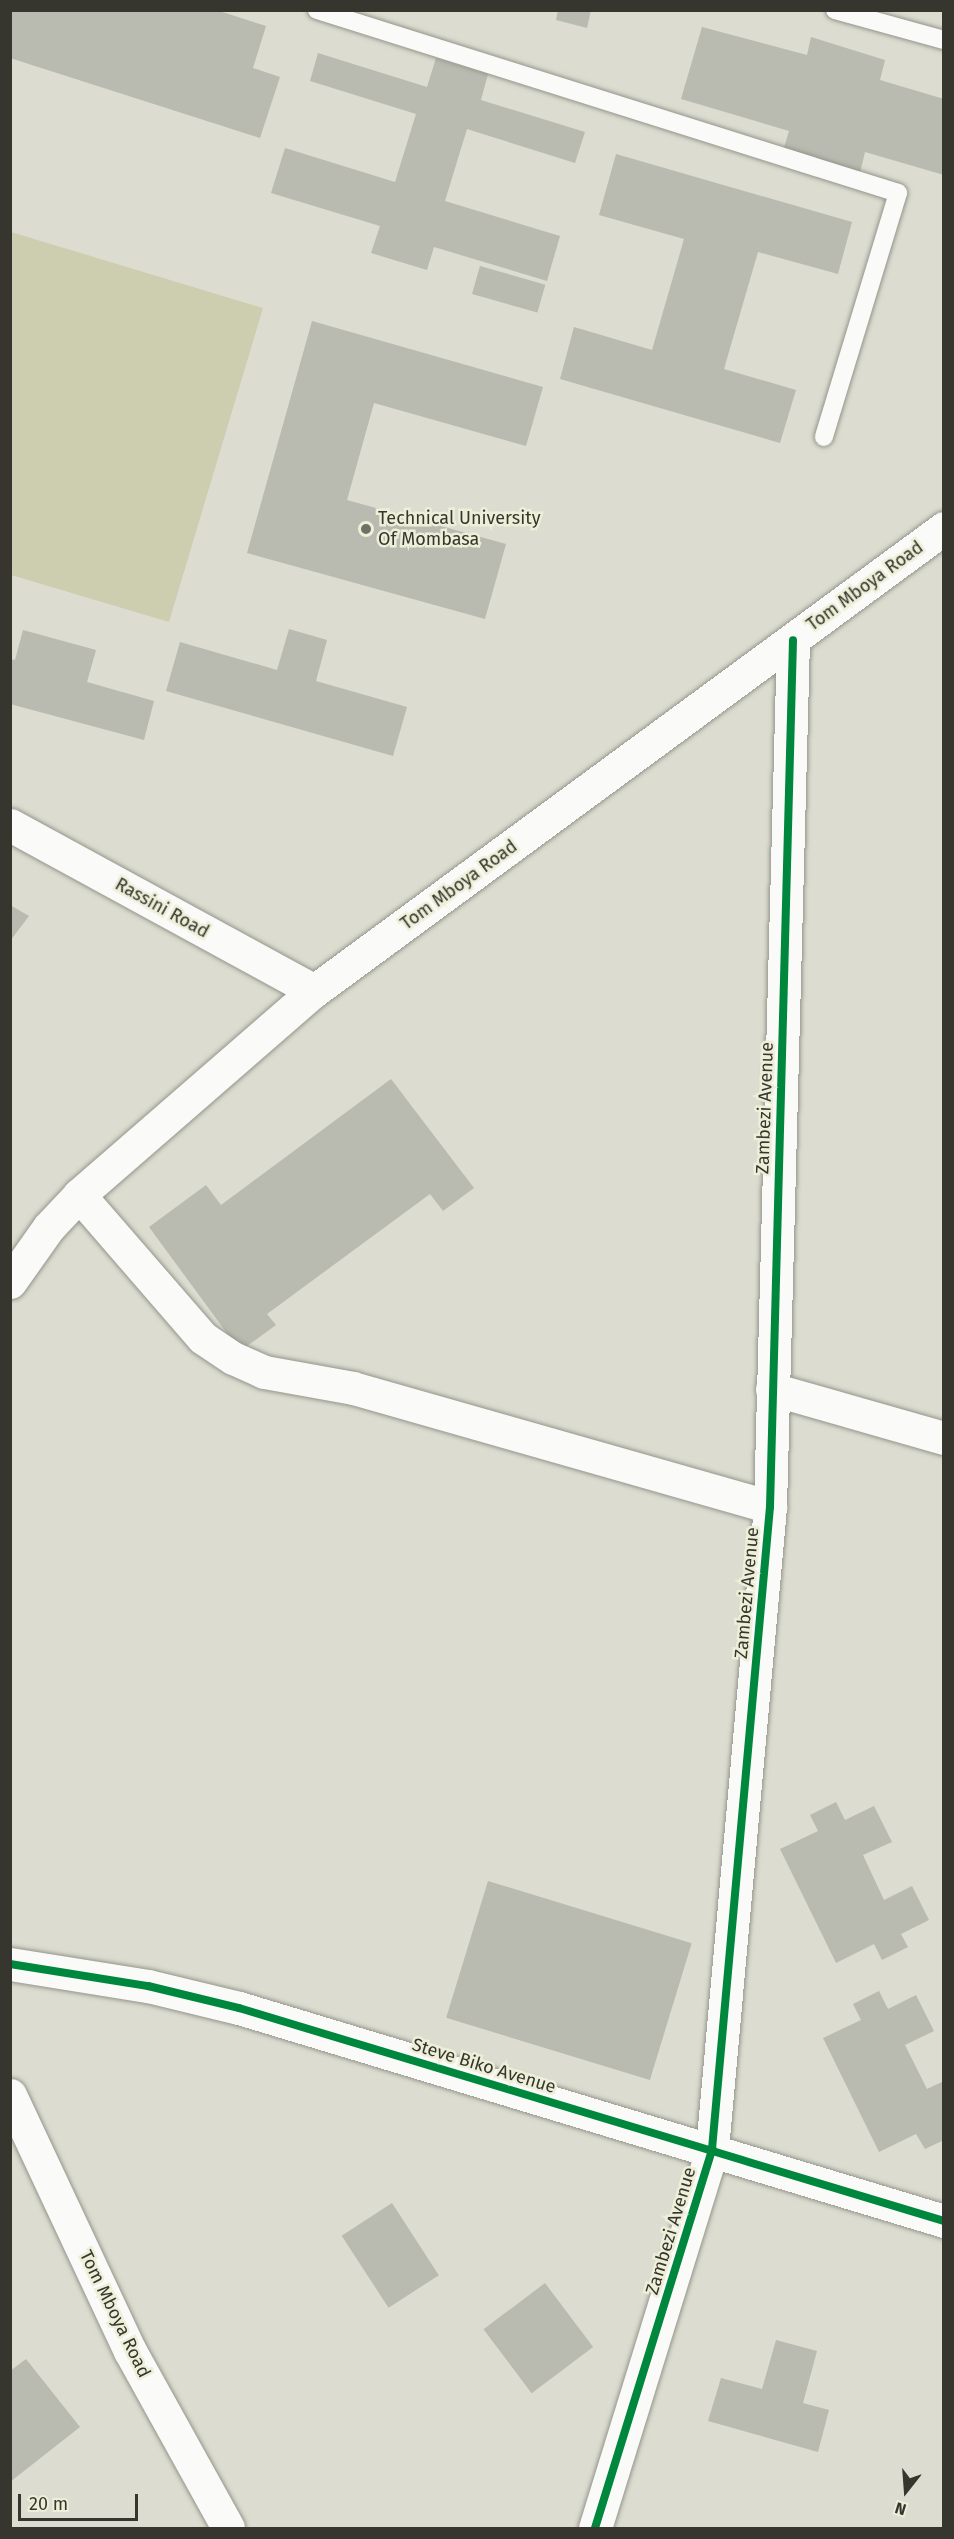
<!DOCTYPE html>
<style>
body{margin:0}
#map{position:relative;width:954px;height:2539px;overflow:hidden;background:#dcddd0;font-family:"Fira Sans",sans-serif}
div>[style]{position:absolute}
.green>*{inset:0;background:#cdceb0}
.building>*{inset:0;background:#b9bab0;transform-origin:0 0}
.roads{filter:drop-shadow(0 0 2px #94958c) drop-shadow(0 0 2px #94958c)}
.lane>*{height:18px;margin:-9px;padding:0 9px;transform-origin:9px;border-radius:9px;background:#fafaf8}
.street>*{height:33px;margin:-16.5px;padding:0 16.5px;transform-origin:16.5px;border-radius:16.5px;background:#fafaf8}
.secondary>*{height:33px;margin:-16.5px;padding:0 16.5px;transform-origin:16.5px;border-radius:16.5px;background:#fafaf8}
.cycleway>*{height:8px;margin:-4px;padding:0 4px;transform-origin:4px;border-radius:4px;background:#00873e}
.dots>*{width:16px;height:16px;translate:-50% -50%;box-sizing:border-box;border:3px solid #edefd8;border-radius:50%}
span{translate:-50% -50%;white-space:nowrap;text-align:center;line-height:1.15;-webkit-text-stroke:5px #edefd8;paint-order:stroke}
.poi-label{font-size:18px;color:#36362e}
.left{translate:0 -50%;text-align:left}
.street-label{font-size:18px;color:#36362e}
.frame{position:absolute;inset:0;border:12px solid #36362e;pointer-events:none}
.north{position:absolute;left:876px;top:2461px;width:60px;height:60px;-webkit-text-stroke:4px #edefd8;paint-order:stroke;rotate:197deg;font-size:16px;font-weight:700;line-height:24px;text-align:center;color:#36362e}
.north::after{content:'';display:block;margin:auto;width:21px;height:27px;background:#36362e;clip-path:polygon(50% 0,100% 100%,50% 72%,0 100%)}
.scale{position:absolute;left:18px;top:2494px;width:120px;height:27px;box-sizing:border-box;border:3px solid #36362e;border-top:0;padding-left:8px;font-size:18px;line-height:21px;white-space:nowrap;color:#36362e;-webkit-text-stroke:4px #edefd8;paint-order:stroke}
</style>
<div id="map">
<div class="green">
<i style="clip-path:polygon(11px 232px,263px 308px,169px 622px,11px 575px)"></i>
</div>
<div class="building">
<i style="clip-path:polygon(10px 10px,216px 10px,266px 26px,253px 68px,280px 77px,260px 138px,10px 58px)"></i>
<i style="clip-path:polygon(558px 10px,591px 10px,587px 28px,556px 20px)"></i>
<i style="clip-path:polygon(702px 27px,807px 55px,811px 37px,885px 60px,880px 80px,944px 99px,944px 175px,865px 152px,860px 173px,783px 151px,789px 131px,681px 99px)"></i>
<i style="clip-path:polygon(318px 53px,427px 87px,436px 58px,488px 74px,481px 100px,585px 132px,575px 163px,467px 129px,445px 201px,560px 236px,547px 281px,434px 247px,427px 270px,371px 253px,380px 226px,271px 193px,285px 148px,395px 182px,416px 114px,310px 81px)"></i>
<i style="clip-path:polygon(616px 154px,852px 222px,838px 274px,758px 252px,724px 369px,796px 390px,780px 443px,560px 379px,574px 327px,652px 350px,684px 239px,599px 215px)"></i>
<i style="left:480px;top:266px;width:68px;height:29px;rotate:16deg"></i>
<i style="clip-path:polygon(312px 321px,543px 387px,526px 446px,374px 403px,347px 500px,506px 544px,485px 619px,247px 553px)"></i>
<i style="clip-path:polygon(289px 629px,327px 640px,316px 681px,407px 707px,393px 756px,166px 691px,180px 642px,277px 670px)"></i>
<i style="clip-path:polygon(23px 630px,96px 650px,87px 682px,154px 701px,144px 740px,10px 704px,10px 659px,15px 660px)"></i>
<i style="clip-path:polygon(10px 905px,29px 916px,10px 941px)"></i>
<i style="clip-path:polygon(391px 1079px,474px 1188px,443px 1211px,430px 1194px,267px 1314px,276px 1325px,240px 1351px,149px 1227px,206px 1185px,221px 1205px)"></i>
<i style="clip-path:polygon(836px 1802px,845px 1820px,874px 1806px,892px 1842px,863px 1855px,884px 1900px,912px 1886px,929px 1920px,901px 1934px,908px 1947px,882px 1960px,874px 1944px,836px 1963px,780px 1849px,818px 1831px,810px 1815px)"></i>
<i style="left:488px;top:1881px;width:213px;height:143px;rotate:17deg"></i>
<i style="clip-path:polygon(879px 1991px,888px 2009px,916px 1995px,934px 2031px,905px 2045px,927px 2089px,944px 2081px,944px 2140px,925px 2149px,916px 2134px,879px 2152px,823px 2038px,861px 2020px,853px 2004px)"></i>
<i style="left:392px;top:2203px;width:86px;height:60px;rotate:57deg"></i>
<i style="left:545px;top:2283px;width:80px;height:77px;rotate:53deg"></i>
<i style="clip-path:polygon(776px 2340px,817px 2351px,803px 2403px,829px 2410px,818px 2452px,708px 2421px,721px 2378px,762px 2389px)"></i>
<i style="clip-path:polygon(26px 2359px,80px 2427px,10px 2482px,10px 2371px)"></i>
</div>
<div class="roads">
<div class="lane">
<i style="left:317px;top:10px;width:609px;rotate:17.48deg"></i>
<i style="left:898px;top:193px;width:255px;rotate:106.9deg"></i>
<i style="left:835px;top:10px;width:113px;rotate:15.4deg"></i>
</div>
<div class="street">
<i style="left:10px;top:825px;width:346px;rotate:28.6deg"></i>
<i style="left:79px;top:1195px;width:189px;rotate:49.1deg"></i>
<i style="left:203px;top:1338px;width:36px;rotate:34deg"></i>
<i style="left:233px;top:1358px;width:34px;rotate:24deg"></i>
<i style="left:264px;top:1372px;width:90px;rotate:10.2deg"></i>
<i style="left:353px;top:1388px;width:434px;rotate:15.9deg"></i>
<i style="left:772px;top:1389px;width:179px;rotate:15.9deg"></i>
<i style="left:10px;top:1964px;width:140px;rotate:9.1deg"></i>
<i style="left:148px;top:1986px;width:94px;rotate:13.6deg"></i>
<i style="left:239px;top:2008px;width:736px;rotate:16.81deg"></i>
<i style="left:595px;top:2528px;width:397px;rotate:-72.8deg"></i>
<i style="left:712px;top:2149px;width:645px;rotate:-84.84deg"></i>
<i style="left:770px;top:1507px;width:867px;rotate:-88.48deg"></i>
</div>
<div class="secondary">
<i style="left:10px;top:1282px;width:67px;rotate:-54.7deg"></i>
<i style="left:49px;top:1227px;width:44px;rotate:-46.8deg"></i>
<i style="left:79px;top:1195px;width:311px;rotate:-41deg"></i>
<i style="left:314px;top:991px;width:782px;rotate:-36.31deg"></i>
<i style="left:10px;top:2095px;width:283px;rotate:64.9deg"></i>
<i style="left:130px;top:2351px;width:202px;rotate:61deg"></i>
</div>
</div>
<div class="cycleway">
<i style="left:10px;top:1964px;width:140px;rotate:9.1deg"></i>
<i style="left:148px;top:1986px;width:94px;rotate:13.6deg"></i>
<i style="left:239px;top:2008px;width:736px;rotate:16.81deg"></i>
<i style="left:595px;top:2528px;width:397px;rotate:-72.8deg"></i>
<i style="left:712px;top:2149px;width:645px;rotate:-84.84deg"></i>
<i style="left:770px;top:1507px;width:867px;rotate:-88.48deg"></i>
</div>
<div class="dots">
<i style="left:366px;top:529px;background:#707067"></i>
</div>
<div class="poi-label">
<span class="left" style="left:378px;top:529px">Technical University<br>Of Mombasa</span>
</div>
<div class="street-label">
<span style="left:865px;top:586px;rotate:-36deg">Tom Mboya Road</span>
<span style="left:459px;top:885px;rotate:-36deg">Tom Mboya Road</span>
<span style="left:162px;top:908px;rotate:29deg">Rassini Road</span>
<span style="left:765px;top:1108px;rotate:-88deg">Zambezi Avenue</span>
<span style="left:747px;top:1593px;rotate:-85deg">Zambezi Avenue</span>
<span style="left:484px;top:2066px;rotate:17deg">Steve Biko Avenue</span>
<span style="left:671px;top:2231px;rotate:-73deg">Zambezi Avenue</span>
<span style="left:115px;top:2314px;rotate:64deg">Tom Mboya Road</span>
</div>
<div class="frame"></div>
<div class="north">N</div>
<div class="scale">20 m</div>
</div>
